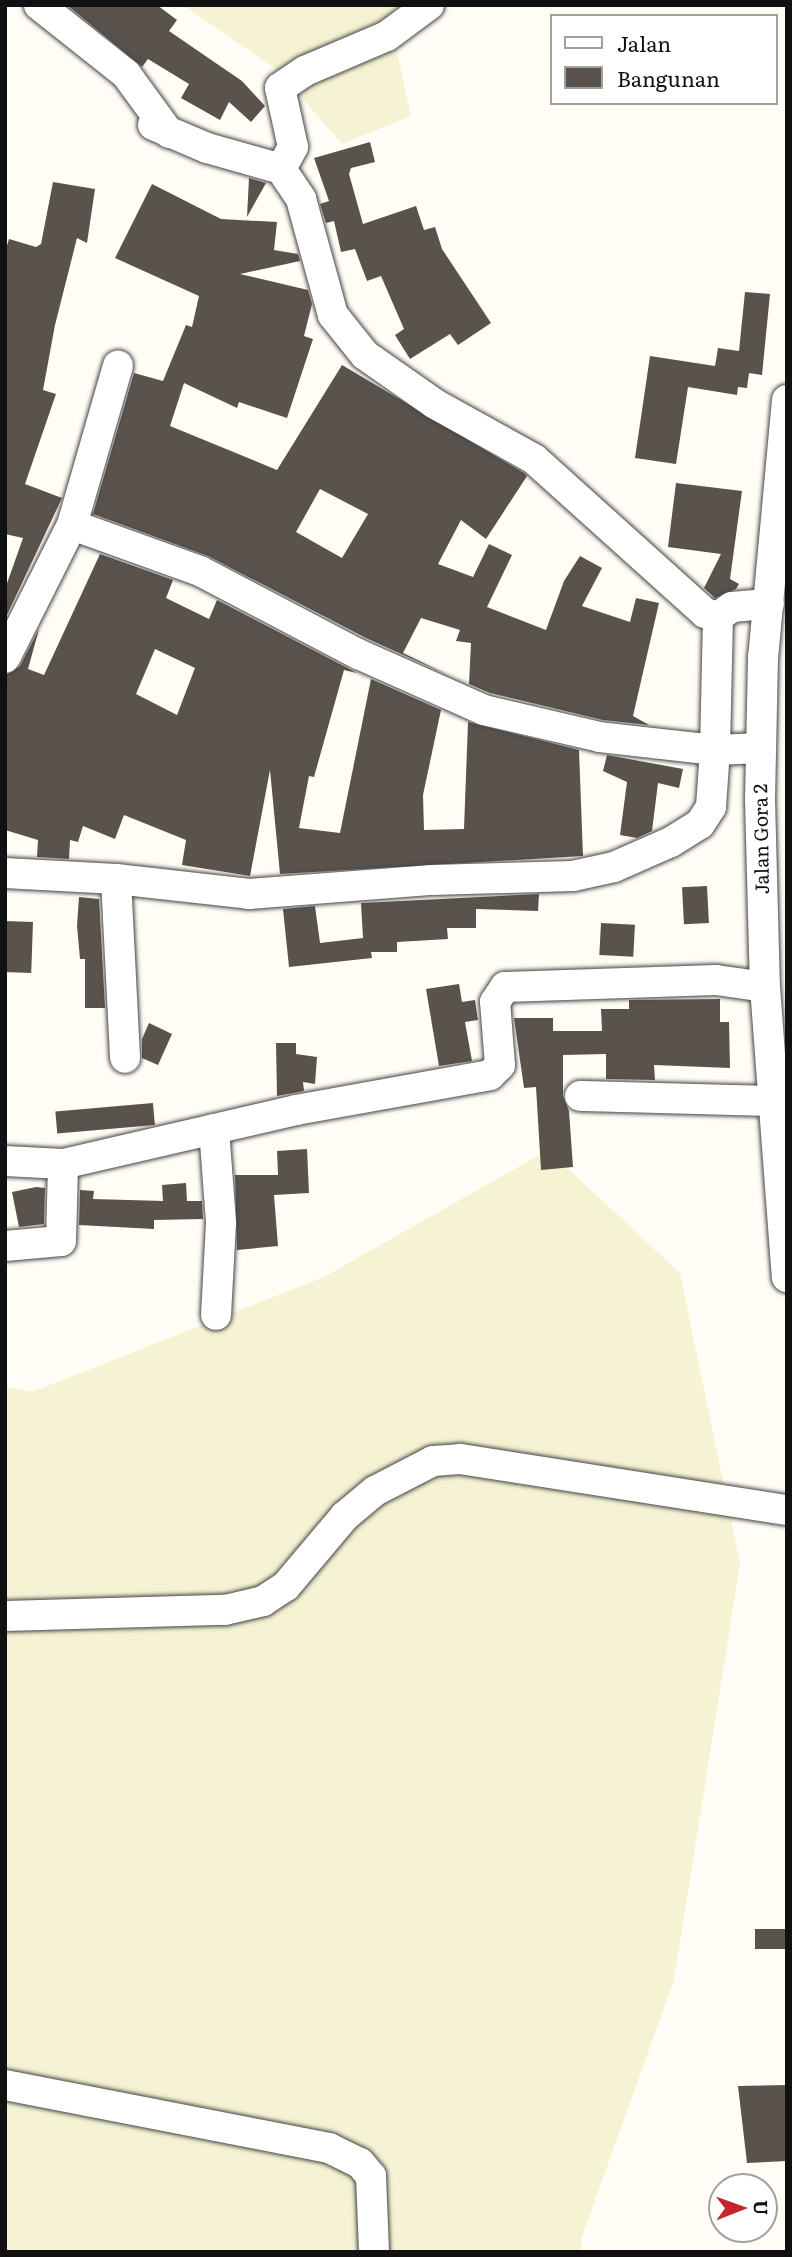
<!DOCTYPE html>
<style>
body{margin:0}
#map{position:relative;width:792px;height:2257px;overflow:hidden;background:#fffdf5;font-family:Literata,serif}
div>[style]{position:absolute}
.farmland>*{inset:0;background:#f6f3d4}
.building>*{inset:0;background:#5a524d;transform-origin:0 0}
.roads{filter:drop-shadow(0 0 2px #444) drop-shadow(0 0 2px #444)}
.minor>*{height:30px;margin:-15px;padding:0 15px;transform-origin:15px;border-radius:15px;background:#fff}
span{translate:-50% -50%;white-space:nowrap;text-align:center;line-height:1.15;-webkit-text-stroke:7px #fff;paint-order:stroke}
.street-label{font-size:19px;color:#111}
.frame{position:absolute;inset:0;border:7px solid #111;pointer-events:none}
.legend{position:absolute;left:550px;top:14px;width:228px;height:91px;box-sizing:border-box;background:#fff;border:2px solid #a0a0a0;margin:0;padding:9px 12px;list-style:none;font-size:21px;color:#111}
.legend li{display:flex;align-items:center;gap:14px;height:35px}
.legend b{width:35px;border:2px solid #a0a0a0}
.north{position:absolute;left:708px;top:2173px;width:70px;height:70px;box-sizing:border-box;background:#fff;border:2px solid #a0a0a0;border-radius:50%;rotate:89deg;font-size:19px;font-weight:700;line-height:28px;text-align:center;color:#111}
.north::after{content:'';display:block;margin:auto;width:24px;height:32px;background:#c4262e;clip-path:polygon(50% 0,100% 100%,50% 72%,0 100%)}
</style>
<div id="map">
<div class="farmland">
<i style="clip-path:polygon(183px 5px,398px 5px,389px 16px,411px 116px,342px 144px,276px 69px)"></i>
<i style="clip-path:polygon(548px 1150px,680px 1273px,740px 1564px,674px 1980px,581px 2239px,582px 2252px,5px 2252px,5px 1386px,32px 1392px,324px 1277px)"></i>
</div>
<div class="building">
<i style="clip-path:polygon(67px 5px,157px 5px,177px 20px,169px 31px,242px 81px,265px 106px,251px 122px,229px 102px,220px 120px,181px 98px,189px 84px,148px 59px,142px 67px)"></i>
<i style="clip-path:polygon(370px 142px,375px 162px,351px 168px,349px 174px,363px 224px,416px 206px,424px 230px,435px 227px,442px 249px,491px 323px,458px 345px,450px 334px,410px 359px,395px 335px,404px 329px,381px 276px,367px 281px,355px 249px,341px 252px,334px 221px,326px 223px,320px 204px,329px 201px,314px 158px)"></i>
<i style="clip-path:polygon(249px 178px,266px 183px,247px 217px)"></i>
<i style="clip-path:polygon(53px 182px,95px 189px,87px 243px,77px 238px,55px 325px,43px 390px,56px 394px,25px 484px,62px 498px,5px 619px,5px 589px,23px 538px,5px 534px,5px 252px,9px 239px,36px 247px,41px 244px)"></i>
<i style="clip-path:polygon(evenodd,152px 184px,221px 219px,277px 222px,274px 250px,298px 254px,300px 261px,240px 274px,308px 290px,312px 304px,304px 336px,313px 339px,287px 418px,239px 402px,237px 408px,184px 383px,170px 426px,277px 470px,342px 365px,524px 473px,527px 476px,486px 539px,461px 520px,438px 564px,473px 577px,489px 544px,512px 555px,487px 607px,546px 630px,564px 581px,580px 556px,602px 568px,582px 606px,630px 622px,636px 598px,659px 603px,633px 716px,649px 725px,603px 720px,490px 693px,469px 684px,471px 643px,456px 641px,460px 630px,421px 618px,403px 653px,448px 675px,366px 638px,208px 556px,93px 514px,134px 373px,163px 381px,186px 325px,192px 327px,199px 296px,115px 258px,152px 184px,320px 489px,368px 514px,342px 558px,296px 532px,320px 489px)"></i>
<i style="clip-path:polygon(745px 292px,770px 294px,762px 375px,749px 373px,747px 388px,738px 387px,737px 395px,688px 387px,676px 464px,635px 458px,650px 356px,715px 366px,718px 348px,739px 351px)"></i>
<i style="clip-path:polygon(676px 483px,742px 491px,730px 579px,739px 584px,736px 589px,715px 598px,704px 588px,721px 554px,668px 547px)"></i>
<i style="clip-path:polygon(evenodd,100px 554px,173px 580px,166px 598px,209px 619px,217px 600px,357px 673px,344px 670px,314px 777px,309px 776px,299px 828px,340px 833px,371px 679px,441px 710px,423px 795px,424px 830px,464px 829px,468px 722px,579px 750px,583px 856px,280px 874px,270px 770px,250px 876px,182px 865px,186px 840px,124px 815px,115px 839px,83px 826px,78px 842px,70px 840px,69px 859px,37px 857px,38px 840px,5px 830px,5px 675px,20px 666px,39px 629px,28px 669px,44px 675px,100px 554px,155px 649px,195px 668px,177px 715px,136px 694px,155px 649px)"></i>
<i style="clip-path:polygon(607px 755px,683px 769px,679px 788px,658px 783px,652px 831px,637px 838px,620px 835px,627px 782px,603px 771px)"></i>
<i style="left:707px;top:886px;width:37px;height:25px;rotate:87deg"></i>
<i style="clip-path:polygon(539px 894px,538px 911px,476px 909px,476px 928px,447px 928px,448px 939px,397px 942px,397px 952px,371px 952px,372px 958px,289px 967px,283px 909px,315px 906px,320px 943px,363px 938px,361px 903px)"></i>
<i style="clip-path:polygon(79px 897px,99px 899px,105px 1008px,85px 1008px,85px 959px,80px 959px,77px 926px)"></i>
<i style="left:5px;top:921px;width:28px;height:51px;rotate:2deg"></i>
<i style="left:601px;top:923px;width:34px;height:32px;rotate:3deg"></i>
<i style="clip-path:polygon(459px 984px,462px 1002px,475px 1000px,478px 1020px,465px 1022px,472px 1061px,439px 1066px,426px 989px)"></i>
<i style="clip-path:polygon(720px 999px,720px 1022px,729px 1022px,730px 1068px,654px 1065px,655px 1080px,606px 1079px,606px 1054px,563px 1055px,563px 1096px,569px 1111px,573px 1167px,541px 1170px,536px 1087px,524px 1088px,514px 1018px,553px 1018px,553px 1031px,602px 1031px,601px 1009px,629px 1009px,629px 1000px)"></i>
<i style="clip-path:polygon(149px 1023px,172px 1034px,158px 1065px,142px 1058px,142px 1039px)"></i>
<i style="clip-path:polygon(276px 1043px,296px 1043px,296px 1054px,317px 1057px,315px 1084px,303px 1082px,304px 1091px,277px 1096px)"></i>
<i style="left:153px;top:1103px;width:22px;height:98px;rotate:85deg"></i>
<i style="clip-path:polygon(307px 1149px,309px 1193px,274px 1195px,278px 1246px,237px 1250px,235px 1175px,278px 1175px,277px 1151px)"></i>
<i style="clip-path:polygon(186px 1183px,187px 1201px,202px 1201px,203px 1219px,154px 1220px,154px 1229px,79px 1225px,80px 1190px,94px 1191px,93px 1199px,163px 1201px,162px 1185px)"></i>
<i style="clip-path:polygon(36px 1187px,45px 1188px,44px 1224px,19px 1227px,12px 1192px)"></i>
<i style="left:787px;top:1929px;width:20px;height:32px;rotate:90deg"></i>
<i style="clip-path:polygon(787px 2085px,787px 2161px,747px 2163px,738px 2086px)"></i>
</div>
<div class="roads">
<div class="minor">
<i style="left:39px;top:5px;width:111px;rotate:38.4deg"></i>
<i style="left:126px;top:74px;width:73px;rotate:53.9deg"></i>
<i style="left:429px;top:5px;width:52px;rotate:143.6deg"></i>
<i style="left:387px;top:36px;width:89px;rotate:156.9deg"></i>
<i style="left:305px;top:71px;width:30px;rotate:146deg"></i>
<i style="left:280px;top:88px;width:60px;rotate:77.6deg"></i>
<i style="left:293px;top:147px;width:25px;rotate:119deg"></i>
<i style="left:281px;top:169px;width:36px;rotate:56deg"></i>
<i style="left:301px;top:199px;width:120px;rotate:74.6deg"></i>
<i style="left:333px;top:315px;width:51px;rotate:51.3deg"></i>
<i style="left:365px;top:355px;width:85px;rotate:35deg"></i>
<i style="left:435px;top:404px;width:113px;rotate:29.1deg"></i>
<i style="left:534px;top:459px;width:230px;rotate:42deg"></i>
<i style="left:705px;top:613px;width:14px;rotate:17deg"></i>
<i style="left:718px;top:617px;width:17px;rotate:-36deg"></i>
<i style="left:732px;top:607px;width:37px;rotate:-5deg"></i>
<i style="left:153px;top:125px;width:59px;rotate:23.1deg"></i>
<i style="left:207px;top:148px;width:77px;rotate:15.8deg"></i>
<i style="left:787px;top:400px;width:258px;rotate:95.3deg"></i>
<i style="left:763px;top:657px;width:142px;rotate:91.2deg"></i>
<i style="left:760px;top:799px;width:188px;rotate:88.5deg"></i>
<i style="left:765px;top:987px;width:291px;rotate:85.7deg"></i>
<i style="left:718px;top:617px;width:133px;rotate:91.3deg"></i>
<i style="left:715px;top:750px;width:46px;rotate:-2.5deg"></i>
<i style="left:5px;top:658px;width:149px;rotate:-63.3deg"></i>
<i style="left:72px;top:525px;width:166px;rotate:-73.9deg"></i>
<i style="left:5px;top:873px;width:111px;rotate:3.1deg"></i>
<i style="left:116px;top:879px;width:134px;rotate:6.4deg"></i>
<i style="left:249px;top:894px;width:184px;rotate:-4.4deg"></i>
<i style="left:432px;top:880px;width:141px;rotate:-1.6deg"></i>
<i style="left:573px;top:876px;width:42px;rotate:-12.4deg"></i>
<i style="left:614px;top:867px;width:62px;rotate:-23.7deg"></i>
<i style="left:671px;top:842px;width:34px;rotate:-32deg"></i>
<i style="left:700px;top:824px;width:20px;rotate:-57deg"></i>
<i style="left:711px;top:807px;width:57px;rotate:-86deg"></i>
<i style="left:715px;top:750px;width:116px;rotate:-173.6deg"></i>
<i style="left:600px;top:737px;width:119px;rotate:-166.9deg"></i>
<i style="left:484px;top:710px;width:138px;rotate:-156deg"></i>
<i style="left:358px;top:654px;width:178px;rotate:-152.3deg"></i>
<i style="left:200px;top:571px;width:136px;rotate:-160.2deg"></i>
<i style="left:116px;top:879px;width:179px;rotate:87.1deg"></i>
<i style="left:580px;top:1096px;width:194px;rotate:1.5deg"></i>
<i style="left:214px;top:1129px;width:94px;rotate:85.7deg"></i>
<i style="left:221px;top:1223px;width:92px;rotate:93.1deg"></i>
<i style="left:5px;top:1161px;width:58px;rotate:3deg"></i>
<i style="left:63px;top:1164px;width:239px;rotate:-13deg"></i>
<i style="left:296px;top:1110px;width:197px;rotate:-10.2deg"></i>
<i style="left:490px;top:1075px;width:14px;rotate:-45deg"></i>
<i style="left:500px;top:1065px;width:63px;rotate:-94.5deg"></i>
<i style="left:495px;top:1002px;width:18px;rotate:-56deg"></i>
<i style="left:505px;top:987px;width:211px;rotate:-1.9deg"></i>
<i style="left:716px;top:980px;width:49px;rotate:8.1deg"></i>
<i style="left:5px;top:1246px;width:56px;rotate:-5.1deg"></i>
<i style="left:61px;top:1241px;width:77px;rotate:-88.5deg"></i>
<i style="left:5px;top:1616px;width:220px;rotate:-1.6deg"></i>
<i style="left:225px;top:1610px;width:39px;rotate:-13deg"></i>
<i style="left:263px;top:1601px;width:27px;rotate:-33deg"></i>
<i style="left:286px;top:1586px;width:92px;rotate:-49.9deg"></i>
<i style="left:345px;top:1516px;width:39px;rotate:-40deg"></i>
<i style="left:375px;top:1491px;width:65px;rotate:-27.3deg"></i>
<i style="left:433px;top:1461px;width:27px;rotate:-4deg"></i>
<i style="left:460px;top:1459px;width:331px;rotate:8.9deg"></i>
<i style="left:5px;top:2085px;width:330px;rotate:11deg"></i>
<i style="left:329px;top:2148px;width:34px;rotate:26deg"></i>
<i style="left:360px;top:2163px;width:17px;rotate:50deg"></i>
<i style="left:371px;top:2176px;width:76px;rotate:87.7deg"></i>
</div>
</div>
<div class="street-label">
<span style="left:761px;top:839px;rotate:-91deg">Jalan Gora 2</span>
</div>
<div class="frame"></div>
<ul class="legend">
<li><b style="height:9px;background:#fff"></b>Jalan</li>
<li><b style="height:19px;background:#5a524d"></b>Bangunan</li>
</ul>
<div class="north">U</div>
</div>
